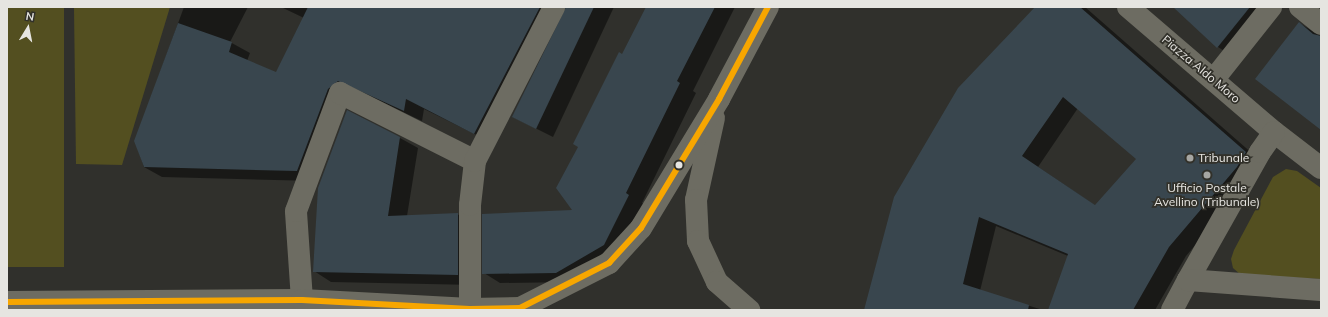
<!DOCTYPE html>
<style>
body{margin:0}
#map{position:relative;width:1328px;height:317px;overflow:hidden;background:#30302c;font-family:Mulish,sans-serif}
div>[style]{position:absolute}
.green>*{inset:0;background:#534f20;transform-origin:0 0}
.shadow>*{inset:0;background:#0007}
.building>*{inset:0;background:#39464e}
.minor>*{height:22px;margin:-11px;padding:0 11px;transform-origin:11px;border-radius:11px;background:#6d6c62}
.bus-1>*{height:6px;margin:-3px;padding:0 3px;transform-origin:3px;border-radius:3px;background:#f7a600}
.dots>*{width:11px;height:11px;translate:-50% -50%;box-sizing:border-box;border:2px solid #32312a;border-radius:50%}
span{translate:-50% -50%;white-space:nowrap;text-align:center;line-height:1.15;-webkit-text-stroke:3.5px #32312a;paint-order:stroke}
.street-label{font-size:12px;color:#e6e5e1}
.poi-label{font-size:12px;color:#e6e5e1}
.left{translate:0 -50%;text-align:left}
.frame{position:absolute;inset:0;border:8px solid #e6e5e1;pointer-events:none}
.north{position:absolute;left:8px;top:8px;width:40px;height:40px;-webkit-text-stroke:3px #32312a;paint-order:stroke;rotate:10deg;font-size:11px;font-weight:700;line-height:16px;text-align:center;color:#e6e5e1}
.north::after{content:'';display:block;margin:auto;width:14px;height:18px;background:#e6e5e1;clip-path:polygon(50% 0,100% 100%,50% 72%,0 100%)}
</style>
<div id="map">
<div class="green">
<i style="left:7px;top:7px;width:57px;height:260px"></i>
<i style="clip-path:polygon(74px 7px,170px 7px,122px 165px,76px 164px)"></i>
<i style="clip-path:polygon(1286px 169px,1297px 171px,1321px 188px,1321px 279px,1241px 275px,1233px 268px,1231px 259px,1234px 250px,1273px 177px)"></i>
</div>
<div class="shadow">
<i style="clip-path:polygon(184px 7px,248px 7px,230px 42px,250px 53px,247px 61px,277px 73px,304px 18px,281px 7px,565px 7px,493px 143px,424px 109px,422px 121px,357px 90px,346px 99px,315px 181px,162px 177px,144px 167px,135px 141px)"></i>
<i style="clip-path:polygon(567px 7px,614px 7px,553px 137px,513px 117px)"></i>
<i style="clip-path:polygon(647px 7px,735px 7px,693px 91px,696px 93px,642px 203px,645px 205px,621px 254px,573px 282px,500px 283px,484px 273px,574px 211px,579px 147px)"></i>
<i style="clip-path:polygon(evenodd,1037px 7px,1085px 7px,1262px 162px,1254px 176px,1186px 256px,1155px 310px,1049px 310px,1068px 256px,996px 226px,980px 291px,1043px 310px,865px 310px,1037px 7px,1078px 108px,1137px 159px,1096px 206px,1038px 167px,1078px 108px)"></i>
<i style="clip-path:polygon(1174px 7px,1275px 7px,1235px 58px,1218px 47px)"></i>
<i style="clip-path:polygon(1299px 23px,1321px 36px,1321px 129px)"></i>
<i style="clip-path:polygon(400px 138px,418px 148px,407px 216px,457px 214px,475px 224px,475px 285px,331px 282px,314px 271px)"></i>
</div>
<div class="building">
<i style="clip-path:polygon(308px 7px,540px 7px,474px 134px,406px 99px,404px 111px,338px 81px,328px 89px,297px 171px,144px 167px,134px 141px,178px 23px,232px 42px,229px 52px,276px 72px)"></i>
<i style="clip-path:polygon(566px 7px,594px 7px,536px 129px,512px 117px)"></i>
<i style="clip-path:polygon(646px 7px,715px 7px,677px 81px,680px 83px,626px 193px,629px 195px,604px 245px,556px 273px,482px 274px,482px 214px,572px 210px,556px 188px,578px 147px,573px 144px,619px 52px,622px 54px)"></i>
<i style="clip-path:polygon(evenodd,1035px 7px,1080px 7px,1246px 152px,1237px 167px,1169px 247px,1133px 310px,1048px 310px,1068px 254px,979px 217px,963px 284px,1029px 305px,1028px 310px,864px 310px,894px 197px,958px 88px,1035px 7px,1063px 97px,1136px 159px,1095px 205px,1022px 156px,1063px 97px)"></i>
<i style="clip-path:polygon(1173px 7px,1250px 7px,1217px 48px)"></i>
<i style="clip-path:polygon(1299px 22px,1313px 34px,1321px 36px,1321px 130px,1255px 79px)"></i>
<i style="clip-path:polygon(347px 110px,400px 137px,388px 216px,458px 213px,458px 275px,313px 272px,318px 188px)"></i>
</div>
<div class="minor">
<i style="left:1128px;top:7px;width:192px;rotate:40.6deg"></i>
<i style="left:1274px;top:132px;width:59px;rotate:37.5deg"></i>
<i style="left:1300px;top:7px;width:27px;rotate:39deg"></i>
<i style="left:1214px;top:79px;width:92px;rotate:-51.6deg"></i>
<i style="left:714px;top:118px;width:84px;rotate:102.4deg"></i>
<i style="left:696px;top:200px;width:41px;rotate:87.2deg"></i>
<i style="left:698px;top:241px;width:45px;rotate:65.1deg"></i>
<i style="left:717px;top:282px;width:43px;rotate:41.2deg"></i>
<i style="left:1188px;top:280px;width:147px;rotate:-60.6deg"></i>
<i style="left:1260px;top:152px;width:24px;rotate:-55deg"></i>
<i style="left:302px;top:300px;width:89px;rotate:-93.9deg"></i>
<i style="left:296px;top:211px;width:126px;rotate:-69.6deg"></i>
<i style="left:340px;top:93px;width:151px;rotate:26.7deg"></i>
<i style="left:7px;top:302px;width:295px;rotate:-0.4deg"></i>
<i style="left:302px;top:300px;width:168px;rotate:3.1deg"></i>
<i style="left:470px;top:309px;width:50px;rotate:-1.1deg"></i>
<i style="left:520px;top:308px;width:100px;rotate:-26.8deg"></i>
<i style="left:609px;top:263px;width:47px;rotate:-47.6deg"></i>
<i style="left:641px;top:228px;width:151px;rotate:-58.8deg"></i>
<i style="left:719px;top:99px;width:104px;rotate:-62deg"></i>
<i style="left:470px;top:309px;width:104px;rotate:-90deg"></i>
<i style="left:470px;top:205px;width:44px;rotate:-83.5deg"></i>
<i style="left:475px;top:161px;width:173px;rotate:-62.8deg"></i>
<i style="left:1172px;top:310px;width:34px;rotate:-62deg"></i>
<i style="left:1188px;top:280px;width:133px;rotate:4.3deg"></i>
</div>
<div class="bus-1">
<i style="left:7px;top:302px;width:295px;rotate:-0.4deg"></i>
<i style="left:302px;top:300px;width:168px;rotate:3.1deg"></i>
<i style="left:470px;top:309px;width:50px;rotate:-1.1deg"></i>
<i style="left:520px;top:308px;width:100px;rotate:-26.8deg"></i>
<i style="left:609px;top:263px;width:47px;rotate:-47.6deg"></i>
<i style="left:641px;top:228px;width:151px;rotate:-58.8deg"></i>
<i style="left:719px;top:99px;width:104px;rotate:-62deg"></i>
</div>
<div class="dots">
<i style="left:1190px;top:158px;background:#a6a6a2"></i>
<i style="left:679px;top:165px;background:#e6e5e1"></i>
<i style="left:1207px;top:175px;background:#a6a6a2"></i>
</div>
<div class="street-label">
<span style="left:1201px;top:69px;rotate:40deg">Piazza Aldo Moro</span>
</div>
<div class="poi-label">
<span class="left" style="left:1198px;top:158px">Tribunale</span>
<span style="left:1207px;top:195px">Ufficio Postale<br>Avellino (Tribunale)</span>
</div>
<div class="frame"></div>
<div class="north">N</div>
</div>
